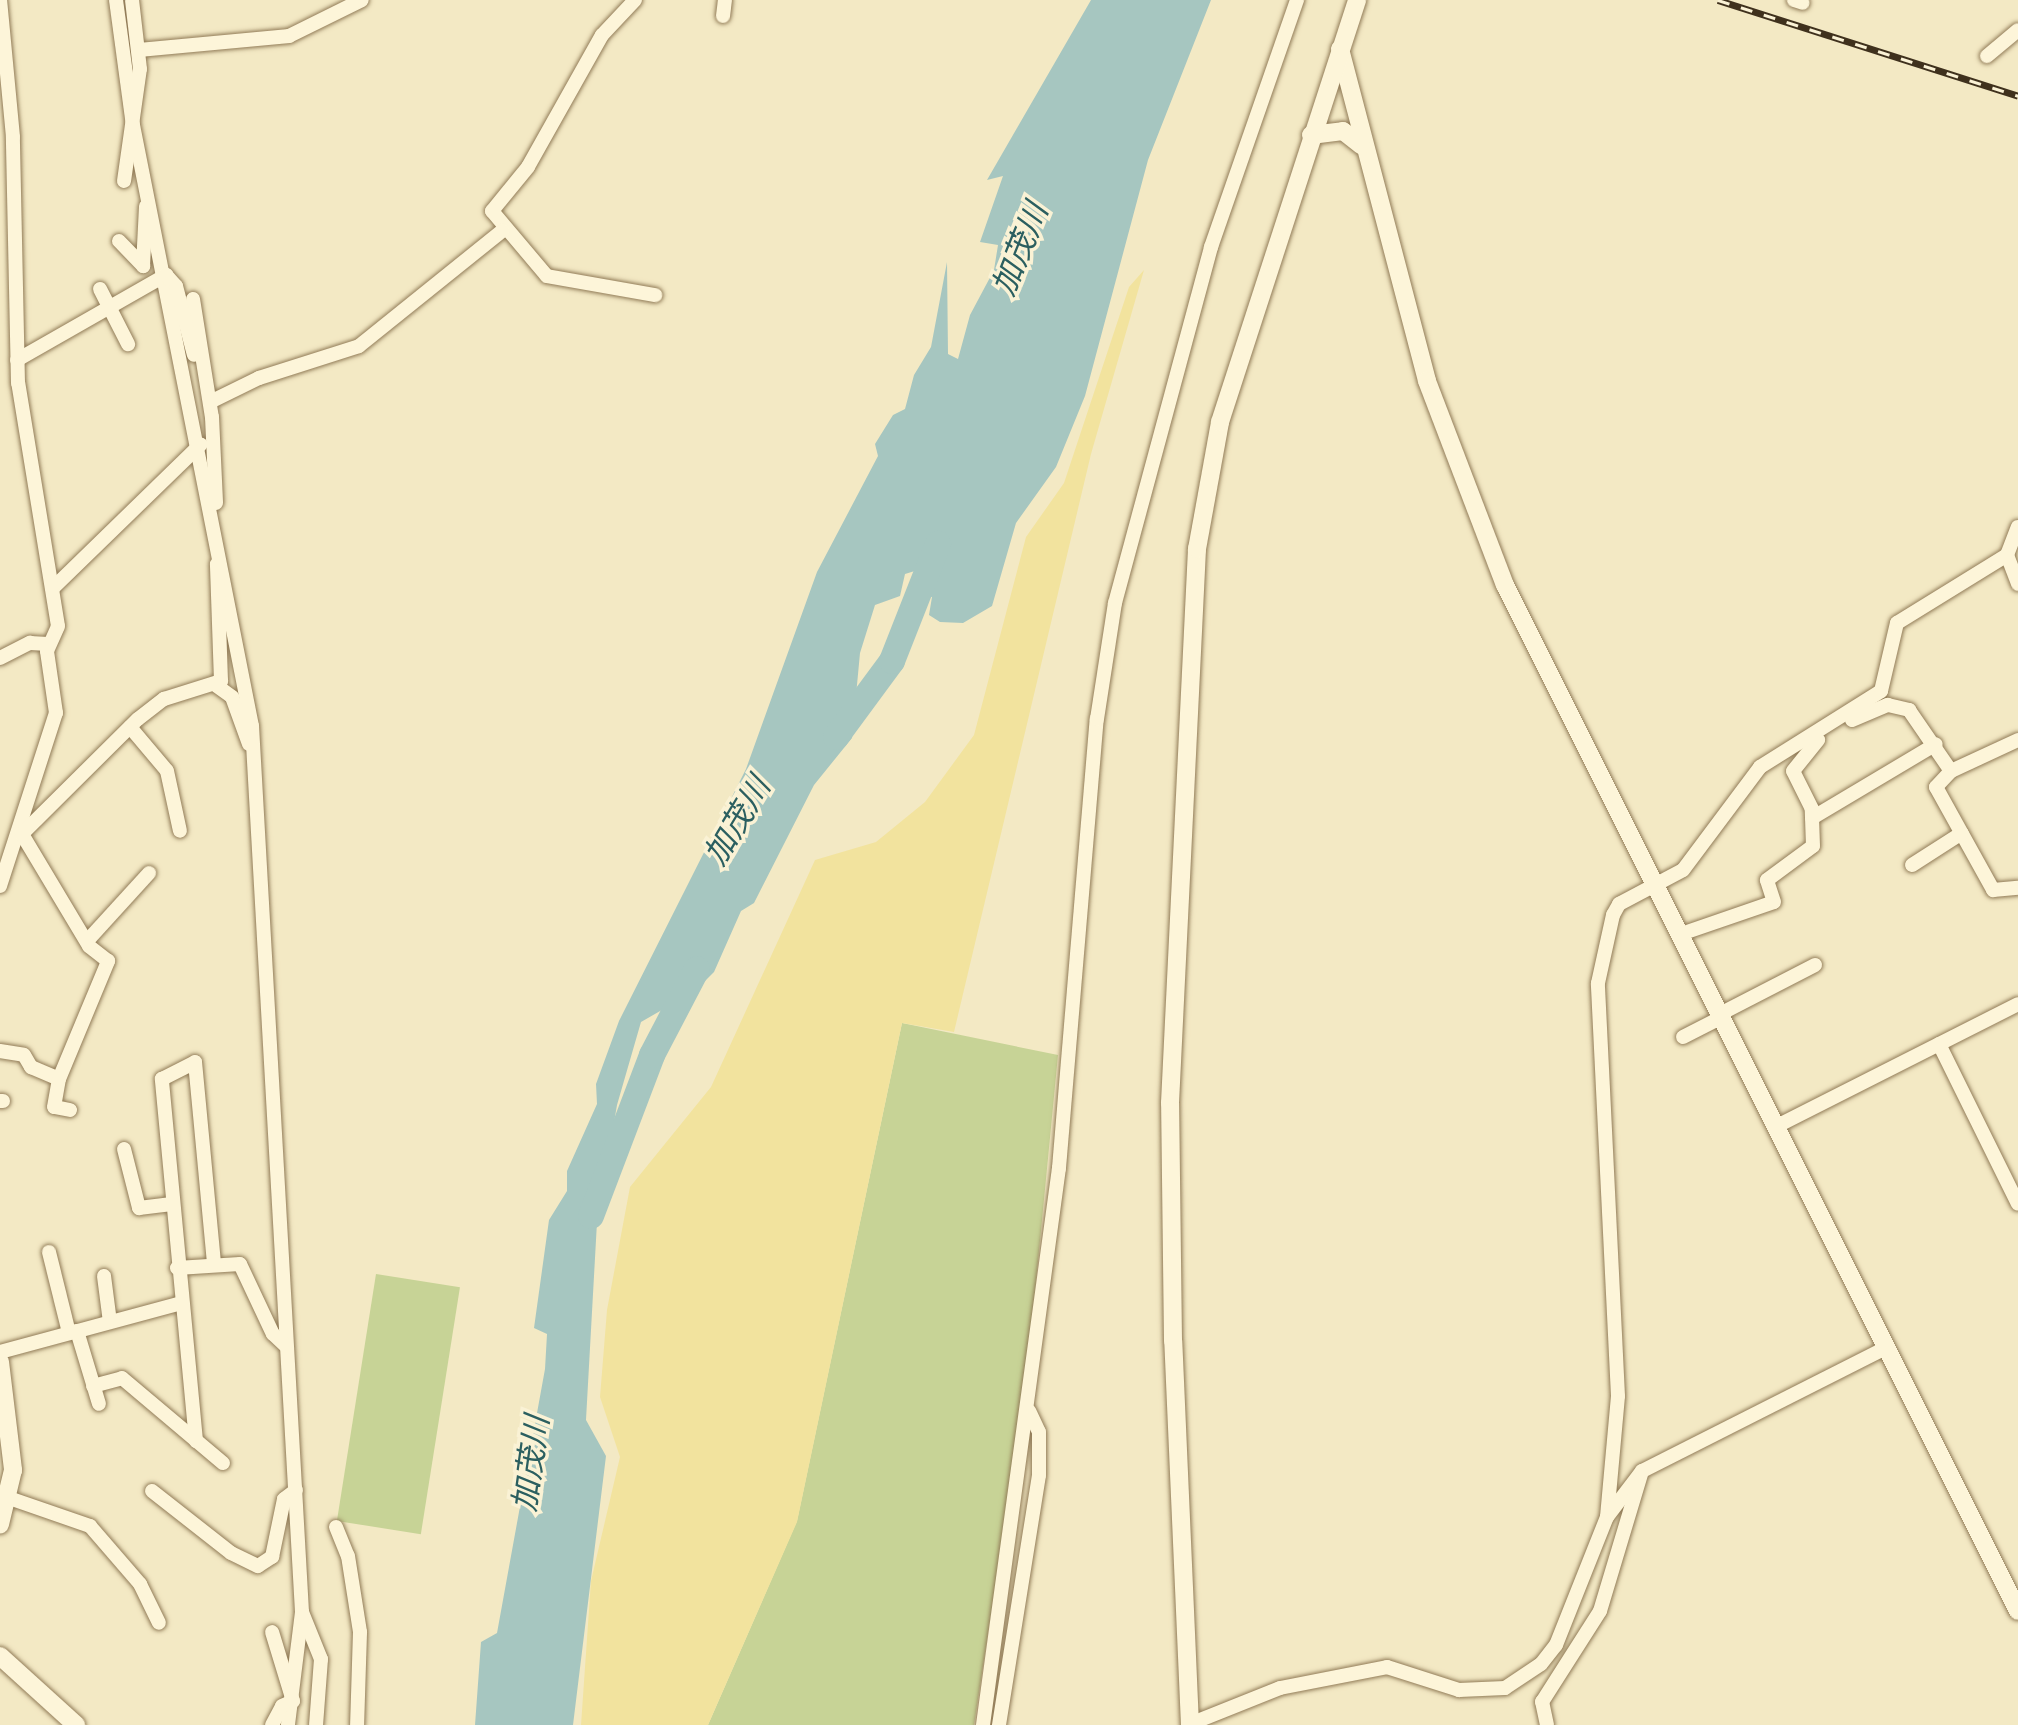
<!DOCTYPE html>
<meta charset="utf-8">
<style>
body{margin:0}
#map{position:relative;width:2018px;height:1725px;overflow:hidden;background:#f3e9c4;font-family:Spectral,"Noto Sans JP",serif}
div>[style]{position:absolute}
.green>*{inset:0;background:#c7d396;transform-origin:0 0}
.sand>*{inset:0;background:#f2e39e}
.water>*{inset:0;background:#a6c6c0}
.river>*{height:26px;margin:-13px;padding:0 13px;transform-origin:13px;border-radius:13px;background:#a6c6c0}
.roads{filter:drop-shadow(0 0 2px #917b57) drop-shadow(0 0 2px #917b57)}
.minor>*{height:14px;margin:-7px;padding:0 7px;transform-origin:7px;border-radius:7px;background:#fdf5d9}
.tertiary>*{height:18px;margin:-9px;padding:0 9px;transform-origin:9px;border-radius:9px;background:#fdf5d9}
.rail>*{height:7px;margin-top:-3.5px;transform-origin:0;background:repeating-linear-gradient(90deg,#faf2d5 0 12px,#3f311d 0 24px);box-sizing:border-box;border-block:2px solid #3f311d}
span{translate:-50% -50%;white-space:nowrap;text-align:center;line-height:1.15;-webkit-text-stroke:7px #faf2d5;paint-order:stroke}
.water-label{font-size:32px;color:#2b5f60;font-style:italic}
</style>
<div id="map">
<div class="green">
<i style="clip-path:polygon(902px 1023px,1058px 1055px,1026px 1385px,974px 1725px,708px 1725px,797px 1521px)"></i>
<i style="left:376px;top:1274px;width:85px;height:250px;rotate:9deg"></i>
</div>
<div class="sand">
<i style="clip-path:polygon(1144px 270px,1091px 454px,954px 1032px,902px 1023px,797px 1522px,708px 1725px,581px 1725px,591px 1581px,620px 1457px,600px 1397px,607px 1310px,630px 1187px,711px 1087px,815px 860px,876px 842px,925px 802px,974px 735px,1026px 537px,1064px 483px,1129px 287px)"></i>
</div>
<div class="water">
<i style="clip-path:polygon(1091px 0,1211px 0,1148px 160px,1085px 396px,1056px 467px,1016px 523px,992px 606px,963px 623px,940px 622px,929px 615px,932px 597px,925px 596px,932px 581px,918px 570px,905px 574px,900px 596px,875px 605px,860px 653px,852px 738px,814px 785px,754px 903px,741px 911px,714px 972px,695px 991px,641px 1022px,617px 1105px,597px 1222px,586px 1420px,606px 1456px,573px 1725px,475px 1725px,481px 1642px,497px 1633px,545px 1369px,547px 1334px,534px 1328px,549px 1220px,567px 1191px,567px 1171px,597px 1104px,596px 1084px,619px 1021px,746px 769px,817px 572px,878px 456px,875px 444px,893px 415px,905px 409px,914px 375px,931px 347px,947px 262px,948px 354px,958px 359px,970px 315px,994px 270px,998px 245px,980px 242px,1003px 176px,987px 180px)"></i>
</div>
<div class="river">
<i style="left:836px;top:737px;width:94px;rotate:-53.6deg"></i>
<i style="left:892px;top:661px;width:126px;rotate:-68.5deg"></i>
<i style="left:591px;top:1216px;width:172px;rotate:-69.2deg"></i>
<i style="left:652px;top:1055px;width:97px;rotate:-62.4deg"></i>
</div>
<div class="roads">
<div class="minor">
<i style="left:116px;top:0;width:126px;rotate:82.3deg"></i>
<i style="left:133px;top:125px;width:613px;rotate:78.8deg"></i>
<i style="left:252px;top:726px;width:887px;rotate:86.77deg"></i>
<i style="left:302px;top:1612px;width:114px;rotate:97.1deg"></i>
<i style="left:635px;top:0;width:48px;rotate:133.3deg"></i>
<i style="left:602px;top:35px;width:151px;rotate:119.3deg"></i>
<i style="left:528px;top:167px;width:57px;rotate:129.3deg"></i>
<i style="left:492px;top:211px;width:85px;rotate:49.8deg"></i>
<i style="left:547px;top:276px;width:110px;rotate:10deg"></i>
<i style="left:1794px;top:0;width:9px;rotate:18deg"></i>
<i style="left:723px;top:16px;width:16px;rotate:-83deg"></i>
<i style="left:139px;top:50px;width:151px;rotate:-5.3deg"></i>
<i style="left:289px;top:36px;width:81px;rotate:-26.3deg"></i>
<i style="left:1987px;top:56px;width:40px;rotate:-40deg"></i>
<i style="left:124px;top:181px;width:113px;rotate:-81.9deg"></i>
<i style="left:140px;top:69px;width:69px;rotate:-96.6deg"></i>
<i style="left:119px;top:241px;width:35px;rotate:46deg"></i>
<i style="left:143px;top:266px;width:60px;rotate:-87.1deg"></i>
<i style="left:100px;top:289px;width:62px;rotate:63deg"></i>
<i style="left:193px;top:299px;width:120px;rotate:80.9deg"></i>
<i style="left:212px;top:417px;width:86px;rotate:87.3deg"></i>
<i style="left:17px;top:360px;width:172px;rotate:-29.7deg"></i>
<i style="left:166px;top:275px;width:15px;rotate:48deg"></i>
<i style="left:176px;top:286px;width:71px;rotate:75.4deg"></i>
<i style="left:210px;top:402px;width:55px;rotate:-26.1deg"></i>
<i style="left:259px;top:378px;width:105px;rotate:-17.7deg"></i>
<i style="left:359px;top:346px;width:184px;rotate:-38.8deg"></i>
<i style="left:2007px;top:555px;width:31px;rotate:69deg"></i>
<i style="left:53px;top:588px;width:206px;rotate:-44.2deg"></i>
<i style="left:0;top:658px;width:34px;rotate:-27deg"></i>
<i style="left:30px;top:643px;width:18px;rotate:3deg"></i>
<i style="left:217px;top:686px;width:19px;rotate:36deg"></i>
<i style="left:232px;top:697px;width:50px;rotate:70.1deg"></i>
<i style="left:1852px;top:720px;width:39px;rotate:-23deg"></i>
<i style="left:1888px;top:705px;width:22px;rotate:13deg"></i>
<i style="left:1909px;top:710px;width:74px;rotate:55.5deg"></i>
<i style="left:130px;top:727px;width:57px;rotate:49.9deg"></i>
<i style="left:167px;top:771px;width:61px;rotate:77.8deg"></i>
<i style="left:2018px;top:740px;width:74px;rotate:155.2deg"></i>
<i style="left:1951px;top:771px;width:22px;rotate:133deg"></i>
<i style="left:1936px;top:787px;width:118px;rotate:61deg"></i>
<i style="left:1993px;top:890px;width:25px;rotate:-5deg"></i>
<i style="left:1812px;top:818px;width:144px;rotate:-30.8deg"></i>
<i style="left:1912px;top:865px;width:59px;rotate:-32.6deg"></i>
<i style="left:0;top:886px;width:182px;rotate:-72.1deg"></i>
<i style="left:56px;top:713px;width:63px;rotate:-98.3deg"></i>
<i style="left:47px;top:651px;width:27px;rotate:-66deg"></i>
<i style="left:58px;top:626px;width:246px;rotate:-99.3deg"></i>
<i style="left:18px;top:383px;width:246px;rotate:-91.2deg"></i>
<i style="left:13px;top:137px;width:138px;rotate:-95.4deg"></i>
<i style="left:1681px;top:934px;width:98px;rotate:-19deg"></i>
<i style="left:1774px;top:902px;width:23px;rotate:-108deg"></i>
<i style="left:1767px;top:880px;width:57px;rotate:-36.5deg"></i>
<i style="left:1813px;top:846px;width:37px;rotate:-92deg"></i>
<i style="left:1812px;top:809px;width:42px;rotate:-116.6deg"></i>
<i style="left:1793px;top:771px;width:40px;rotate:-51deg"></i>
<i style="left:87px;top:941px;width:92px;rotate:-47.6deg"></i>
<i style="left:1720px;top:1014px;width:107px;rotate:-27.3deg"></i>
<i style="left:1683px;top:1037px;width:44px;rotate:-27.1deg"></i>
<i style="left:1939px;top:1044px;width:178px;rotate:63.7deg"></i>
<i style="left:0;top:1051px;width:24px;rotate:9deg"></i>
<i style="left:24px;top:1055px;width:14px;rotate:60deg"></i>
<i style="left:31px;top:1067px;width:30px;rotate:23deg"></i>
<i style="left:0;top:1101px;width:3px"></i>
<i style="left:70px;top:1110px;width:16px;rotate:-169deg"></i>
<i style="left:54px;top:1107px;width:28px;rotate:-80deg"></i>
<i style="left:59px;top:1079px;width:128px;rotate:-67.4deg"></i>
<i style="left:108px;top:961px;width:24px;rotate:-142deg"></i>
<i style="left:89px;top:946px;width:131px;rotate:-120.9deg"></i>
<i style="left:22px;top:834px;width:163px;rotate:-44.8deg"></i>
<i style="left:138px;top:719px;width:33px;rotate:-38deg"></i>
<i style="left:164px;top:699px;width:60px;rotate:-17.5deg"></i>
<i style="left:221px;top:681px;width:117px;rotate:-92deg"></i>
<i style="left:1775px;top:1127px;width:272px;rotate:-26.8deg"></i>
<i style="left:124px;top:1149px;width:61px;rotate:75.7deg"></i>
<i style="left:139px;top:1208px;width:33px;rotate:-7deg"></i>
<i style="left:49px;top:1252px;width:83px;rotate:76.1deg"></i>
<i style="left:177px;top:1268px;width:63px;rotate:-3.6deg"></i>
<i style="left:240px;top:1264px;width:77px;rotate:64.8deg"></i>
<i style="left:273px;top:1334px;width:16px;rotate:43deg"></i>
<i style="left:104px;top:1276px;width:46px;rotate:82.6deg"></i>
<i style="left:77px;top:1331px;width:76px;rotate:73.2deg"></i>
<i style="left:0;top:1352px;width:188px;rotate:-15.1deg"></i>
<i style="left:93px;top:1386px;width:30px;rotate:-15deg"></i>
<i style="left:122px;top:1378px;width:132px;rotate:40.1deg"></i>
<i style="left:196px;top:1441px;width:364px;rotate:-95.4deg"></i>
<i style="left:162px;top:1079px;width:37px;rotate:-27deg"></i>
<i style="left:195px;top:1062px;width:202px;rotate:84.6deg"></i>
<i style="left:152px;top:1491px;width:100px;rotate:38.1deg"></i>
<i style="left:231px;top:1553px;width:30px;rotate:26deg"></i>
<i style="left:258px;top:1566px;width:17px;rotate:-33deg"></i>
<i style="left:272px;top:1557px;width:59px;rotate:-78.3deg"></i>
<i style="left:284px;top:1499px;width:15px;rotate:-37deg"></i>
<i style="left:9px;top:1498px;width:86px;rotate:19.1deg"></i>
<i style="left:90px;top:1526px;width:77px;rotate:49.2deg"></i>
<i style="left:140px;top:1584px;width:43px;rotate:64deg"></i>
<i style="left:1607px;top:1517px;width:121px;rotate:-84.8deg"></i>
<i style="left:1618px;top:1396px;width:413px;rotate:-92.8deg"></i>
<i style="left:1598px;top:983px;width:70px;rotate:-77.6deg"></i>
<i style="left:1613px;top:915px;width:13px;rotate:-61deg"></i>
<i style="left:1619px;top:904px;width:72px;rotate:-28deg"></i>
<i style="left:1683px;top:870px;width:129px;rotate:-53.2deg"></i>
<i style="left:1760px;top:767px;width:143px;rotate:-32.1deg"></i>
<i style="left:1881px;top:691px;width:70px;rotate:-76.8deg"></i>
<i style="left:1897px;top:623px;width:129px;rotate:-31.7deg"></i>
<i style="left:2007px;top:555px;width:30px;rotate:-69deg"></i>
<i style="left:336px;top:1527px;width:31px;rotate:68deg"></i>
<i style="left:348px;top:1556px;width:77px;rotate:81deg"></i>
<i style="left:360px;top:1632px;width:93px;rotate:91.8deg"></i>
<i style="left:302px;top:1612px;width:51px;rotate:68deg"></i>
<i style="left:321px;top:1659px;width:66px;rotate:94.3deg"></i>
<i style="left:1190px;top:1724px;width:97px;rotate:-21.8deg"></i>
<i style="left:1280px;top:1688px;width:109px;rotate:-11.1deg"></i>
<i style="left:1387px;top:1667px;width:76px;rotate:17.7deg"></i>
<i style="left:1459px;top:1690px;width:46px;rotate:-2.5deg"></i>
<i style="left:1505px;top:1688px;width:43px;rotate:-33.7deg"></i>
<i style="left:1541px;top:1664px;width:24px;rotate:-52deg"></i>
<i style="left:1556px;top:1645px;width:138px;rotate:-68.3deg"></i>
<i style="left:1607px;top:1517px;width:58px;rotate:-52.7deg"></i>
<i style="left:272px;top:1725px;width:21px;rotate:-62deg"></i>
<i style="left:282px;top:1706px;width:12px;rotate:-24deg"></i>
<i style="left:293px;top:1701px;width:72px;rotate:-106.9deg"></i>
<i style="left:983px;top:1725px;width:562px;rotate:-82.23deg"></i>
<i style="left:1059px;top:1168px;width:451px;rotate:-85.2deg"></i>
<i style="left:1097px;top:719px;width:117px;rotate:-81.2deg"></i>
<i style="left:1115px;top:603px;width:369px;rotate:-74.9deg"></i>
<i style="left:1211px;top:247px;width:262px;rotate:-70.8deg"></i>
<i style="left:999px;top:1725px;width:253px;rotate:-80.9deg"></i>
<i style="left:1039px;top:1475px;width:43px;rotate:-90deg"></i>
<i style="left:1039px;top:1432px;width:23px;rotate:-115deg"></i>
<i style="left:1547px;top:1725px;width:24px;rotate:-102deg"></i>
<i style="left:1542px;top:1702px;width:108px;rotate:-57.5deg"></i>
<i style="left:1600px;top:1611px;width:146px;rotate:-73.3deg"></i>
<i style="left:1642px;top:1471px;width:272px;rotate:-26.8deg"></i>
</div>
<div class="tertiary">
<i style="left:1340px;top:49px;width:343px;rotate:75.3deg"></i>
<i style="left:1427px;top:381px;width:218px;rotate:69.1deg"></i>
<i style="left:1505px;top:585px;width:1147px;rotate:63.43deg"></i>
<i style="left:1311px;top:135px;width:32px;rotate:-7deg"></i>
<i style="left:1343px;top:131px;width:23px;rotate:38deg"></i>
<i style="left:0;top:1362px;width:109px;rotate:83.1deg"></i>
<i style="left:13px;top:1470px;width:56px;rotate:103.5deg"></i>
<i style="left:0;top:1656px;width:103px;rotate:42.2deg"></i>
<i style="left:1190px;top:1725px;width:384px;rotate:-92.5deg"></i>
<i style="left:1173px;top:1341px;width:238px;rotate:-90.7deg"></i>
<i style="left:1170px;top:1103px;width:555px;rotate:-87.21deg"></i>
<i style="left:1197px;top:549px;width:129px;rotate:-79.7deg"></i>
<i style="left:1220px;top:422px;width:444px;rotate:-72deg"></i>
</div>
</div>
<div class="rail">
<i style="left:1718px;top:0;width:315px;rotate:17.7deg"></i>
</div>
<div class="water-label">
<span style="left:1022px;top:250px;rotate:-68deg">加茂川</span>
<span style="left:739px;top:822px;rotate:-59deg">加茂川</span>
<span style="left:533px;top:1464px;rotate:-82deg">加茂川</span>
</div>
</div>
